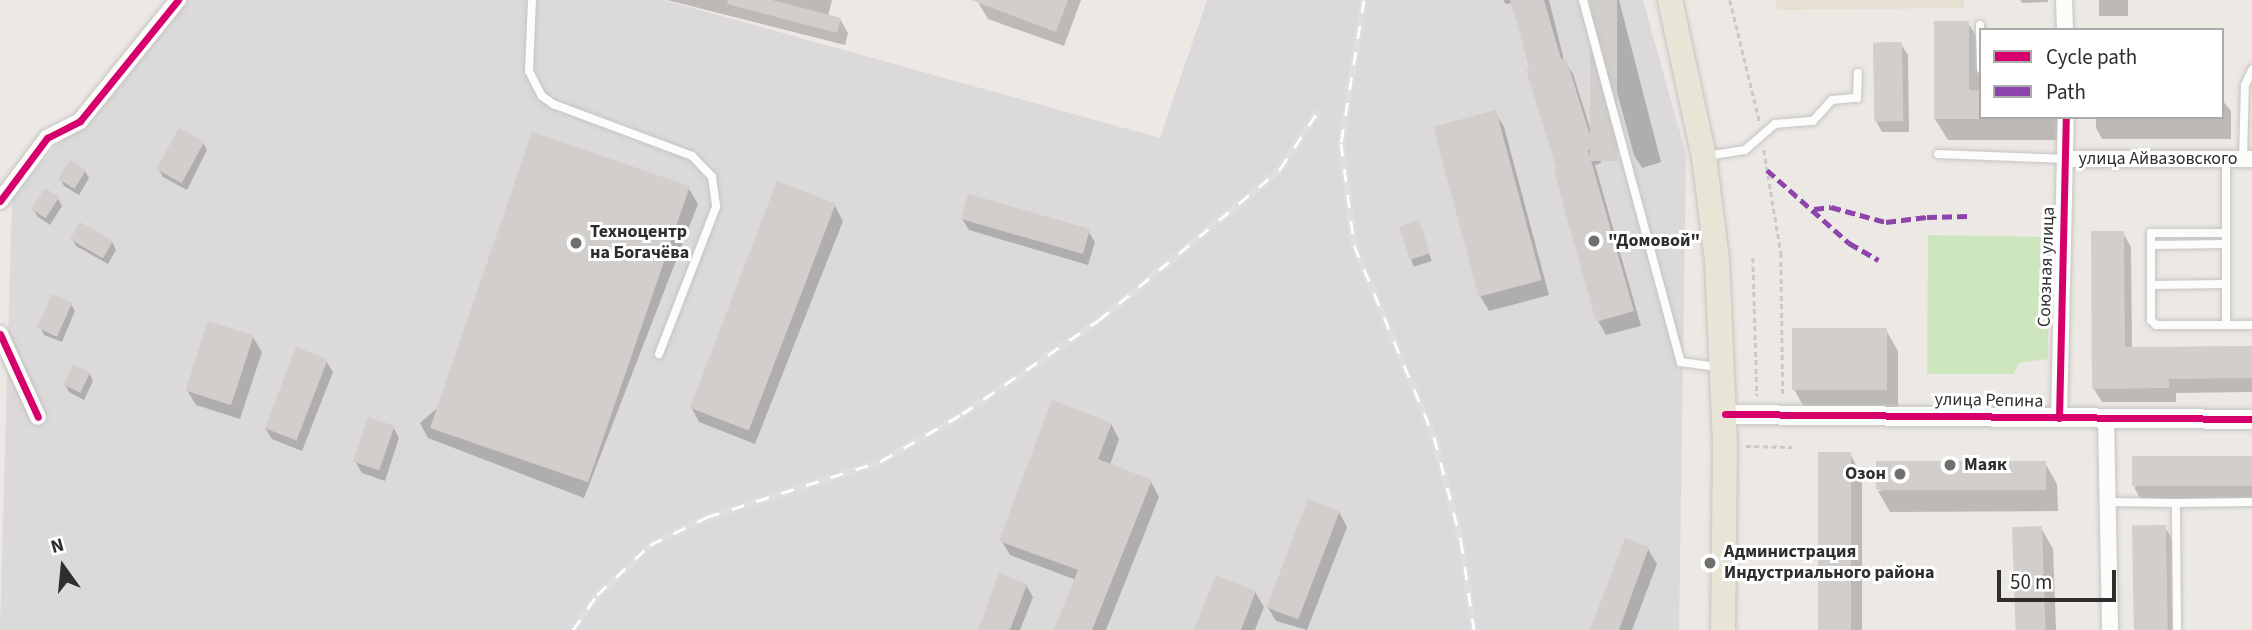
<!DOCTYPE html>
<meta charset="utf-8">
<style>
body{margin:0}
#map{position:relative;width:2252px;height:630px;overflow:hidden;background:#ece8e4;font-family:"Source Sans 3",sans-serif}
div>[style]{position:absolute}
.industrial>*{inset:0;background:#dcd9db}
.education>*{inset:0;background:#e6e0d3}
.green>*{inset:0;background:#cee6be}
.shadow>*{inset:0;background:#0003;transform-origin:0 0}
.building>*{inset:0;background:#d1cecb;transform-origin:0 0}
.path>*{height:2.5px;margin-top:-1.25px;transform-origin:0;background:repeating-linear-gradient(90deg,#c9c9c8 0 5px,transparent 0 8.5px)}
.roads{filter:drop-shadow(0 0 2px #c5c4c5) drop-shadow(0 0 2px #c5c4c5)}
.service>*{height:8px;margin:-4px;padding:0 4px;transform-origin:4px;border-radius:4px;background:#fcfcfb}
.minor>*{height:16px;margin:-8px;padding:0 8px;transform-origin:8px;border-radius:8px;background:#fcfcfb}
.tertiary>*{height:19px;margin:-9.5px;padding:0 9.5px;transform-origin:9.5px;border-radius:9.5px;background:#fcfcfb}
.primary>*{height:24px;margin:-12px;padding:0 12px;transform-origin:12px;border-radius:12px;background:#e8e4d6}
.rail>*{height:7px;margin-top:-3.5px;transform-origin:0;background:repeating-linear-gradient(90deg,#fff 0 13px,#dfdfe1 0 26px);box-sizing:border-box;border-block:2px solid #dfdfe1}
.quiet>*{height:5px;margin-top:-2.5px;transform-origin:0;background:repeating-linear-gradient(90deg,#8e44ad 0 10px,transparent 0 15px)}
.cycleway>*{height:7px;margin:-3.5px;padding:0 3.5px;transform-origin:3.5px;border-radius:3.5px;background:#d6006c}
.dots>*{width:19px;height:19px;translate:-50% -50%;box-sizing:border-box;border:4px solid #fff;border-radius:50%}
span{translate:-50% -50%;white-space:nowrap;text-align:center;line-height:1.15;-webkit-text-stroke:6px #fff;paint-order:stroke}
.street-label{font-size:18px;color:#2e2e2e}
.poi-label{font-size:18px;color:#2e2e2e;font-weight:700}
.left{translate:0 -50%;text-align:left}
.right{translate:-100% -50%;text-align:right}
.legend{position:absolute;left:1979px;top:28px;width:245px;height:91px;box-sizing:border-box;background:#fff;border:2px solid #ababab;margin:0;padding:9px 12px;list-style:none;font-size:21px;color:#2e2e2e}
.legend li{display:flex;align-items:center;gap:14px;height:35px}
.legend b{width:35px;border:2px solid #ababab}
.north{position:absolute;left:28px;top:532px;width:70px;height:70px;-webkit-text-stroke:5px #fff;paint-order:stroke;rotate:345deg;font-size:19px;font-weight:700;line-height:28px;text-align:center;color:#2e2e2e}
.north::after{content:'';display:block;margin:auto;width:24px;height:32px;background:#2e2e2e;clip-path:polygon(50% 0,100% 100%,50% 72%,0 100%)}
.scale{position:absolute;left:1997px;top:570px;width:119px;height:32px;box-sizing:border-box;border:4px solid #2e2e2e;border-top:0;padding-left:9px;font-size:21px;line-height:24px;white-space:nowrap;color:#2e2e2e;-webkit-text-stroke:5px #fff;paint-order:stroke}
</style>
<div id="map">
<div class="industrial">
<i style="clip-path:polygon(180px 0,664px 0,1160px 138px,1207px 0,1643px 0,1686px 154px,1679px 630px,0 630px,12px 197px)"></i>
</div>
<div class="education">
<i style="clip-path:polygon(1775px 0,1964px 0,1964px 8px,1778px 10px)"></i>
</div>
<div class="green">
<i style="clip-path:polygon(1928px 235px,2049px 237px,2048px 359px,2019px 363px,2013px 374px,1927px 374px)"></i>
</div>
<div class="shadow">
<i style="clip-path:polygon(667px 0,832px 0,828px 16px,840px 19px,848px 33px,845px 45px)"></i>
<i style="clip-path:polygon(980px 0,1081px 0,1064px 46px,988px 19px,979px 4px)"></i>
<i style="clip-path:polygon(1503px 0,1549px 0,1564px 60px,1573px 74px,1601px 163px,1595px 165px,1641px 326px,1606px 335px,1598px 321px,1512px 3px,1506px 4px)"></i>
<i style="clip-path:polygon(1592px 0,1619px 0,1661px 162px,1642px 168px,1634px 155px)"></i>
<i style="clip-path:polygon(2020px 0,2048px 0,2048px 2px,2022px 3px)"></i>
<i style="left:2099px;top:0;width:29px;height:16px"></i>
<i style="clip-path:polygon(1968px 23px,1981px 44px,1981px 117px,2059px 117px,2058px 140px,1948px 140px,1935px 119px)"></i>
<i style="clip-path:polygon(1901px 44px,1908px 55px,1909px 132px,1882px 132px,1876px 121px)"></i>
<i style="clip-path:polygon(2222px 100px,2231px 111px,2231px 139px,2102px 139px,2096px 128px,2096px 117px,2222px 117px)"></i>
<i style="clip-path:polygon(1495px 112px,1504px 127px,1549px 295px,1489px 311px,1480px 296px)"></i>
<i style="clip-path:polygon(203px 143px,207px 150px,187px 190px,163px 177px,159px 170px)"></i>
<i style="clip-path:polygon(85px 171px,89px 178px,79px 195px,64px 186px,60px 178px)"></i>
<i style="clip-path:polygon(689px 189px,698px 204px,584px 498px,428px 438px,420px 423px)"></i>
<i style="clip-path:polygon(58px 198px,62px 206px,50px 225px,38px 217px,33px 209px)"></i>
<i style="clip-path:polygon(835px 206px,843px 221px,755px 444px,699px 422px,691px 407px)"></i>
<i style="clip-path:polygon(962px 219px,1088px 231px,1095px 242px,1088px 265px,969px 230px)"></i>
<i style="left:1419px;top:222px;width:41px;height:19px;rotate:72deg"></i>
<i style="clip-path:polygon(2123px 233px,2131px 247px,2132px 349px,2252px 347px,2252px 392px,2176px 393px,2176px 402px,2102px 402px,2094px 389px)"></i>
<i style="clip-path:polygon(72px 239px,112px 242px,116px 250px,108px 264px,76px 246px)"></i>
<i style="clip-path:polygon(71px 304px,75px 311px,62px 342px,44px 335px,40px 327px)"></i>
<i style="clip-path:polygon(1886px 330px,1898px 351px,1898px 410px,1806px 411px,1794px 389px)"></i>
<i style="clip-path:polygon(253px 337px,262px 352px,240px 419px,196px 405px,187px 390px)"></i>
<i style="clip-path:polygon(326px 361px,333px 372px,302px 451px,272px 439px,265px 428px)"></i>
<i style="clip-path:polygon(89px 373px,93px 381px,84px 400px,69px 392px,65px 385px)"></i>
<i style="clip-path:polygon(1111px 424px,1119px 439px,1110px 465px,1151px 482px,1159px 497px,1106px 630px,1056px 630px,1076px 580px,1010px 555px,1001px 540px)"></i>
<i style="clip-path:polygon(393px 427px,399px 438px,385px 481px,362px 473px,355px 461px)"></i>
<i style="clip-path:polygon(1850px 454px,1862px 475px,1862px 630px,1819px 630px)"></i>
<i style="clip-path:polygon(2252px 458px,2252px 501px,2142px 502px,2134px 487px)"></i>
<i style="clip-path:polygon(2045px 463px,2057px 484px,2058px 511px,1890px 512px,1878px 491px)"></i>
<i style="clip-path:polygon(1339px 512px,1347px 527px,1307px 630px,1276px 621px,1267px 606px)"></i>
<i style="clip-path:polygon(2165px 527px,2177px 548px,2178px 630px,2135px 630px)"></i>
<i style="clip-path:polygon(2041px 528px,2053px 549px,2056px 630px,2017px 630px)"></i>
<i style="clip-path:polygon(1648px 549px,1657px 564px,1632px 630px,1592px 630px)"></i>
<i style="clip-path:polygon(1026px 585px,1033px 597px,1020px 630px,980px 630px)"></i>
<i style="clip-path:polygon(1255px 592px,1264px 607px,1255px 630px,1196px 630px)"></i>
</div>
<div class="building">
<i style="clip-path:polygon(728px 0,772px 0,841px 18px,837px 33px,727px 4px)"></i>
<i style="clip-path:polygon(971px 0,1068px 0,1056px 32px)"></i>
<i style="clip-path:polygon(1510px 0,1544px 0,1561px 59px,1566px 58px,1594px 148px,1588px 150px,1634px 311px,1596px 322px,1554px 171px,1557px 170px,1526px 70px,1530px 69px)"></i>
<i style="left:1590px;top:0;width:27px;height:161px"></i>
<i style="clip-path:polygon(1934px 21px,1969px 21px,1969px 90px,1981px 90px,1981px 119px,1934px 119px)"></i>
<i style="left:1902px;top:42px;width:79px;height:29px;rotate:89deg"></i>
<i style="left:1496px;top:110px;width:176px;height:65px;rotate:75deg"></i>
<i style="left:179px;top:128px;width:29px;height:47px;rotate:29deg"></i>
<i style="left:532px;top:132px;width:167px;height:313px;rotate:19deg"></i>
<i style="left:70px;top:160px;width:19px;height:22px;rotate:32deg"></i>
<i style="left:777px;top:181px;width:63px;height:243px;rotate:21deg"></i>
<i style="left:45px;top:188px;width:17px;height:25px;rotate:33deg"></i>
<i style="left:968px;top:194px;width:127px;height:26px;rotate:16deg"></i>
<i style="left:1419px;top:220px;width:35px;height:21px;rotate:72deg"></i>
<i style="left:80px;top:222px;width:38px;height:20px;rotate:30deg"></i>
<i style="clip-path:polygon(2091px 231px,2124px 231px,2125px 347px,2252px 346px,2252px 378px,2169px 379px,2169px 388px,2092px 389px)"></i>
<i style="left:52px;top:294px;width:22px;height:37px;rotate:24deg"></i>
<i style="left:208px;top:321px;width:48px;height:73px;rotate:18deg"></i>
<i style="left:1792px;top:328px;width:95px;height:62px"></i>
<i style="left:296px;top:347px;width:34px;height:87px;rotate:21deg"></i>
<i style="left:73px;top:364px;width:19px;height:23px;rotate:25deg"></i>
<i style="clip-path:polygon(1052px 400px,1112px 423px,1098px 459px,1152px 480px,1092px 630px,1054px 630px,1078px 570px,999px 541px)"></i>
<i style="left:368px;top:417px;width:28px;height:47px;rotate:19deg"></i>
<i style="left:1818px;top:452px;width:33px;height:178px"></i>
<i style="left:2252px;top:456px;width:30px;height:120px;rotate:90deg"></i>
<i style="left:2046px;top:461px;width:29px;height:170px;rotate:90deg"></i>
<i style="left:1308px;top:499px;width:34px;height:116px;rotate:21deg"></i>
<i style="left:2166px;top:525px;width:105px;height:34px;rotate:89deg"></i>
<i style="left:2042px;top:526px;width:104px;height:30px;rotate:88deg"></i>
<i style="clip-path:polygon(1625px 538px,1649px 547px,1619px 630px,1590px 630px)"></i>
<i style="clip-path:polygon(999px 573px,1027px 584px,1010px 630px,978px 630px)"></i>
<i style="clip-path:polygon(1216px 575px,1256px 591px,1241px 630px,1194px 630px)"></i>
</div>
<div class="path">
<i style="left:1730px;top:0;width:127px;rotate:76.3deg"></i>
<i style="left:1764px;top:150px;width:104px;rotate:80.6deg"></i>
<i style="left:1781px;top:253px;width:144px;rotate:89.2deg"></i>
<i style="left:1753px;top:258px;width:138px;rotate:88.3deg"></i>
<i style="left:1746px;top:446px;width:46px;rotate:1.2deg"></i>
</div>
<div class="roads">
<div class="service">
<i style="left:532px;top:0;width:71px;rotate:92.4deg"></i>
<i style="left:529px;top:71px;width:28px;rotate:63deg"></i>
<i style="left:542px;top:96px;width:14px;rotate:36deg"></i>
<i style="left:553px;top:104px;width:148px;rotate:20.5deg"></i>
<i style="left:692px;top:156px;width:29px;rotate:46deg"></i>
<i style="left:712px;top:177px;width:30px;rotate:82deg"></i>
<i style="left:716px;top:207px;width:158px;rotate:111.2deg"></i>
<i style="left:1583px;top:0;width:375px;rotate:74.9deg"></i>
<i style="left:1681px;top:362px;width:36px;rotate:8deg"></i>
<i style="left:1980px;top:25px;width:44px;rotate:88.7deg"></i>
<i style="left:1938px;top:154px;width:129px;rotate:2.2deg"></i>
<i style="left:1707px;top:156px;width:38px;rotate:-9deg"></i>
<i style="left:1745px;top:150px;width:40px;rotate:-41deg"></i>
<i style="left:1775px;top:124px;width:38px;rotate:-5deg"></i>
<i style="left:1813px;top:121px;width:28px;rotate:-48deg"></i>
<i style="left:1832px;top:100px;width:25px;rotate:-5deg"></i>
<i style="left:1857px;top:98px;width:25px;rotate:-88deg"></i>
<i style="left:2226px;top:159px;width:166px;rotate:90deg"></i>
<i style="left:2226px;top:325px;width:26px"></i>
<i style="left:2243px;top:159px;width:74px;rotate:-88.5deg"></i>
<i style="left:2245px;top:85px;width:17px;rotate:-65deg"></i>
<i style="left:2226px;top:233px;width:75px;rotate:180deg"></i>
<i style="left:2151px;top:233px;width:87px;rotate:90deg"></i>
<i style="left:2151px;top:320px;width:7px;rotate:45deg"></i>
<i style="left:2156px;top:325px;width:70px"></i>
<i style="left:2151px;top:245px;width:75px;rotate:-0.8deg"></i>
<i style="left:2151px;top:285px;width:75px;rotate:-0.8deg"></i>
<i style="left:2108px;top:502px;width:68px;rotate:0.8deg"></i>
<i style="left:2177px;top:630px;width:127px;rotate:-90.5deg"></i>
<i style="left:2176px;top:503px;width:76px;rotate:-0.8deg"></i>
</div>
<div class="minor">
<i style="left:2064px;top:0;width:30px;rotate:88deg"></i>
<i style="left:2067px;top:159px;width:185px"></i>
<i style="left:0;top:201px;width:79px;rotate:-53.3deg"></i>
<i style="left:47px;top:138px;width:37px;rotate:-27deg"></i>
<i style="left:80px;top:121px;width:156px;rotate:-51deg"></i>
<i style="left:0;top:334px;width:91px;rotate:65.4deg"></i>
<i style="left:2059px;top:418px;width:301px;rotate:-88.7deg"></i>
<i style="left:2106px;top:418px;width:212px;rotate:88.9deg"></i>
</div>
<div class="tertiary">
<i style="left:1725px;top:414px;width:527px;rotate:0.54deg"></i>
</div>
<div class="primary">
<i style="left:1670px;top:0;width:161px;rotate:77.8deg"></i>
<i style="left:1704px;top:157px;width:104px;rotate:82.8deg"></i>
<i style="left:1717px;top:260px;width:185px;rotate:87.5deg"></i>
<i style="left:1725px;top:445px;width:185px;rotate:90.6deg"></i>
</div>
</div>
<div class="rail">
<i style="left:1364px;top:0;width:145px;rotate:99.1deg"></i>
<i style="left:1341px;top:143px;width:103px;rotate:82.7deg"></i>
<i style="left:1354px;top:245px;width:208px;rotate:67.4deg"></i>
<i style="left:1434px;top:437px;width:107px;rotate:75.4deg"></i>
<i style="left:1461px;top:541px;width:90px;rotate:81.7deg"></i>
<i style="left:573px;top:630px;width:42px;rotate:-55.6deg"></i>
<i style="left:597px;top:595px;width:73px;rotate:-43.3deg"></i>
<i style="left:650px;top:545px;width:64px;rotate:-26.2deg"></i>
<i style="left:707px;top:517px;width:183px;rotate:-17.8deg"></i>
<i style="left:881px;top:461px;width:94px;rotate:-30.1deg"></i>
<i style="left:962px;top:414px;width:166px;rotate:-34.5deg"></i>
<i style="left:1099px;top:320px;width:236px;rotate:-39.8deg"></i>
<i style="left:1280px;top:169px;width:71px;rotate:-56.5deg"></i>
</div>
<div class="quiet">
<i style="left:1767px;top:170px;width:110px;rotate:41.7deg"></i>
<i style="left:1849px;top:243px;width:34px;rotate:30deg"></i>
<i style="left:1814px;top:209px;width:17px;rotate:-7deg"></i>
<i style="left:1831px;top:207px;width:57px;rotate:15.3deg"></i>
<i style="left:1886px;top:222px;width:41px;rotate:-7deg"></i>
<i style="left:1927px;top:217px;width:43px;rotate:-1.3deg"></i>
</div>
<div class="cycleway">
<i style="left:0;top:201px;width:79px;rotate:-53.3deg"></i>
<i style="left:47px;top:138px;width:37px;rotate:-27deg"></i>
<i style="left:80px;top:121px;width:156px;rotate:-51deg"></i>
<i style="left:0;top:334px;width:91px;rotate:65.4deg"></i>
<i style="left:1725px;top:414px;width:527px;rotate:0.54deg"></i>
<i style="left:2059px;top:418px;width:301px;rotate:-88.7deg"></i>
</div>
<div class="dots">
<i style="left:1594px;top:241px;background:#706f6e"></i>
<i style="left:576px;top:243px;background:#706f6e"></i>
<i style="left:1950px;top:465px;background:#706f6e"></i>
<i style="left:1900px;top:474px;background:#706f6e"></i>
<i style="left:1710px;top:563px;background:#706f6e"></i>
</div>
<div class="street-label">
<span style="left:2158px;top:159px">улица Айвазовского</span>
<span style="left:2047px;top:267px;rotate:-88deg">Союзная улица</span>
<span style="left:1989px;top:401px;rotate:1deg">улица Репина</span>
</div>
<div class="poi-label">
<span class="left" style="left:590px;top:243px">Техноцентр<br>на Богачёва</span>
<span class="left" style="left:1608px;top:241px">"Домовой"</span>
<span class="left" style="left:1964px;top:465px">Маяк</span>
<span class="right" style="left:1886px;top:474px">Озон</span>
<span class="left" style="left:1724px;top:563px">Администрация<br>Индустриального района</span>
</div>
<ul class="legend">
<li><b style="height:9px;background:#d6006c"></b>Cycle path</li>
<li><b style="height:9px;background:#8e44ad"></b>Path</li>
</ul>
<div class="north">N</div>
<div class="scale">50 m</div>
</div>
